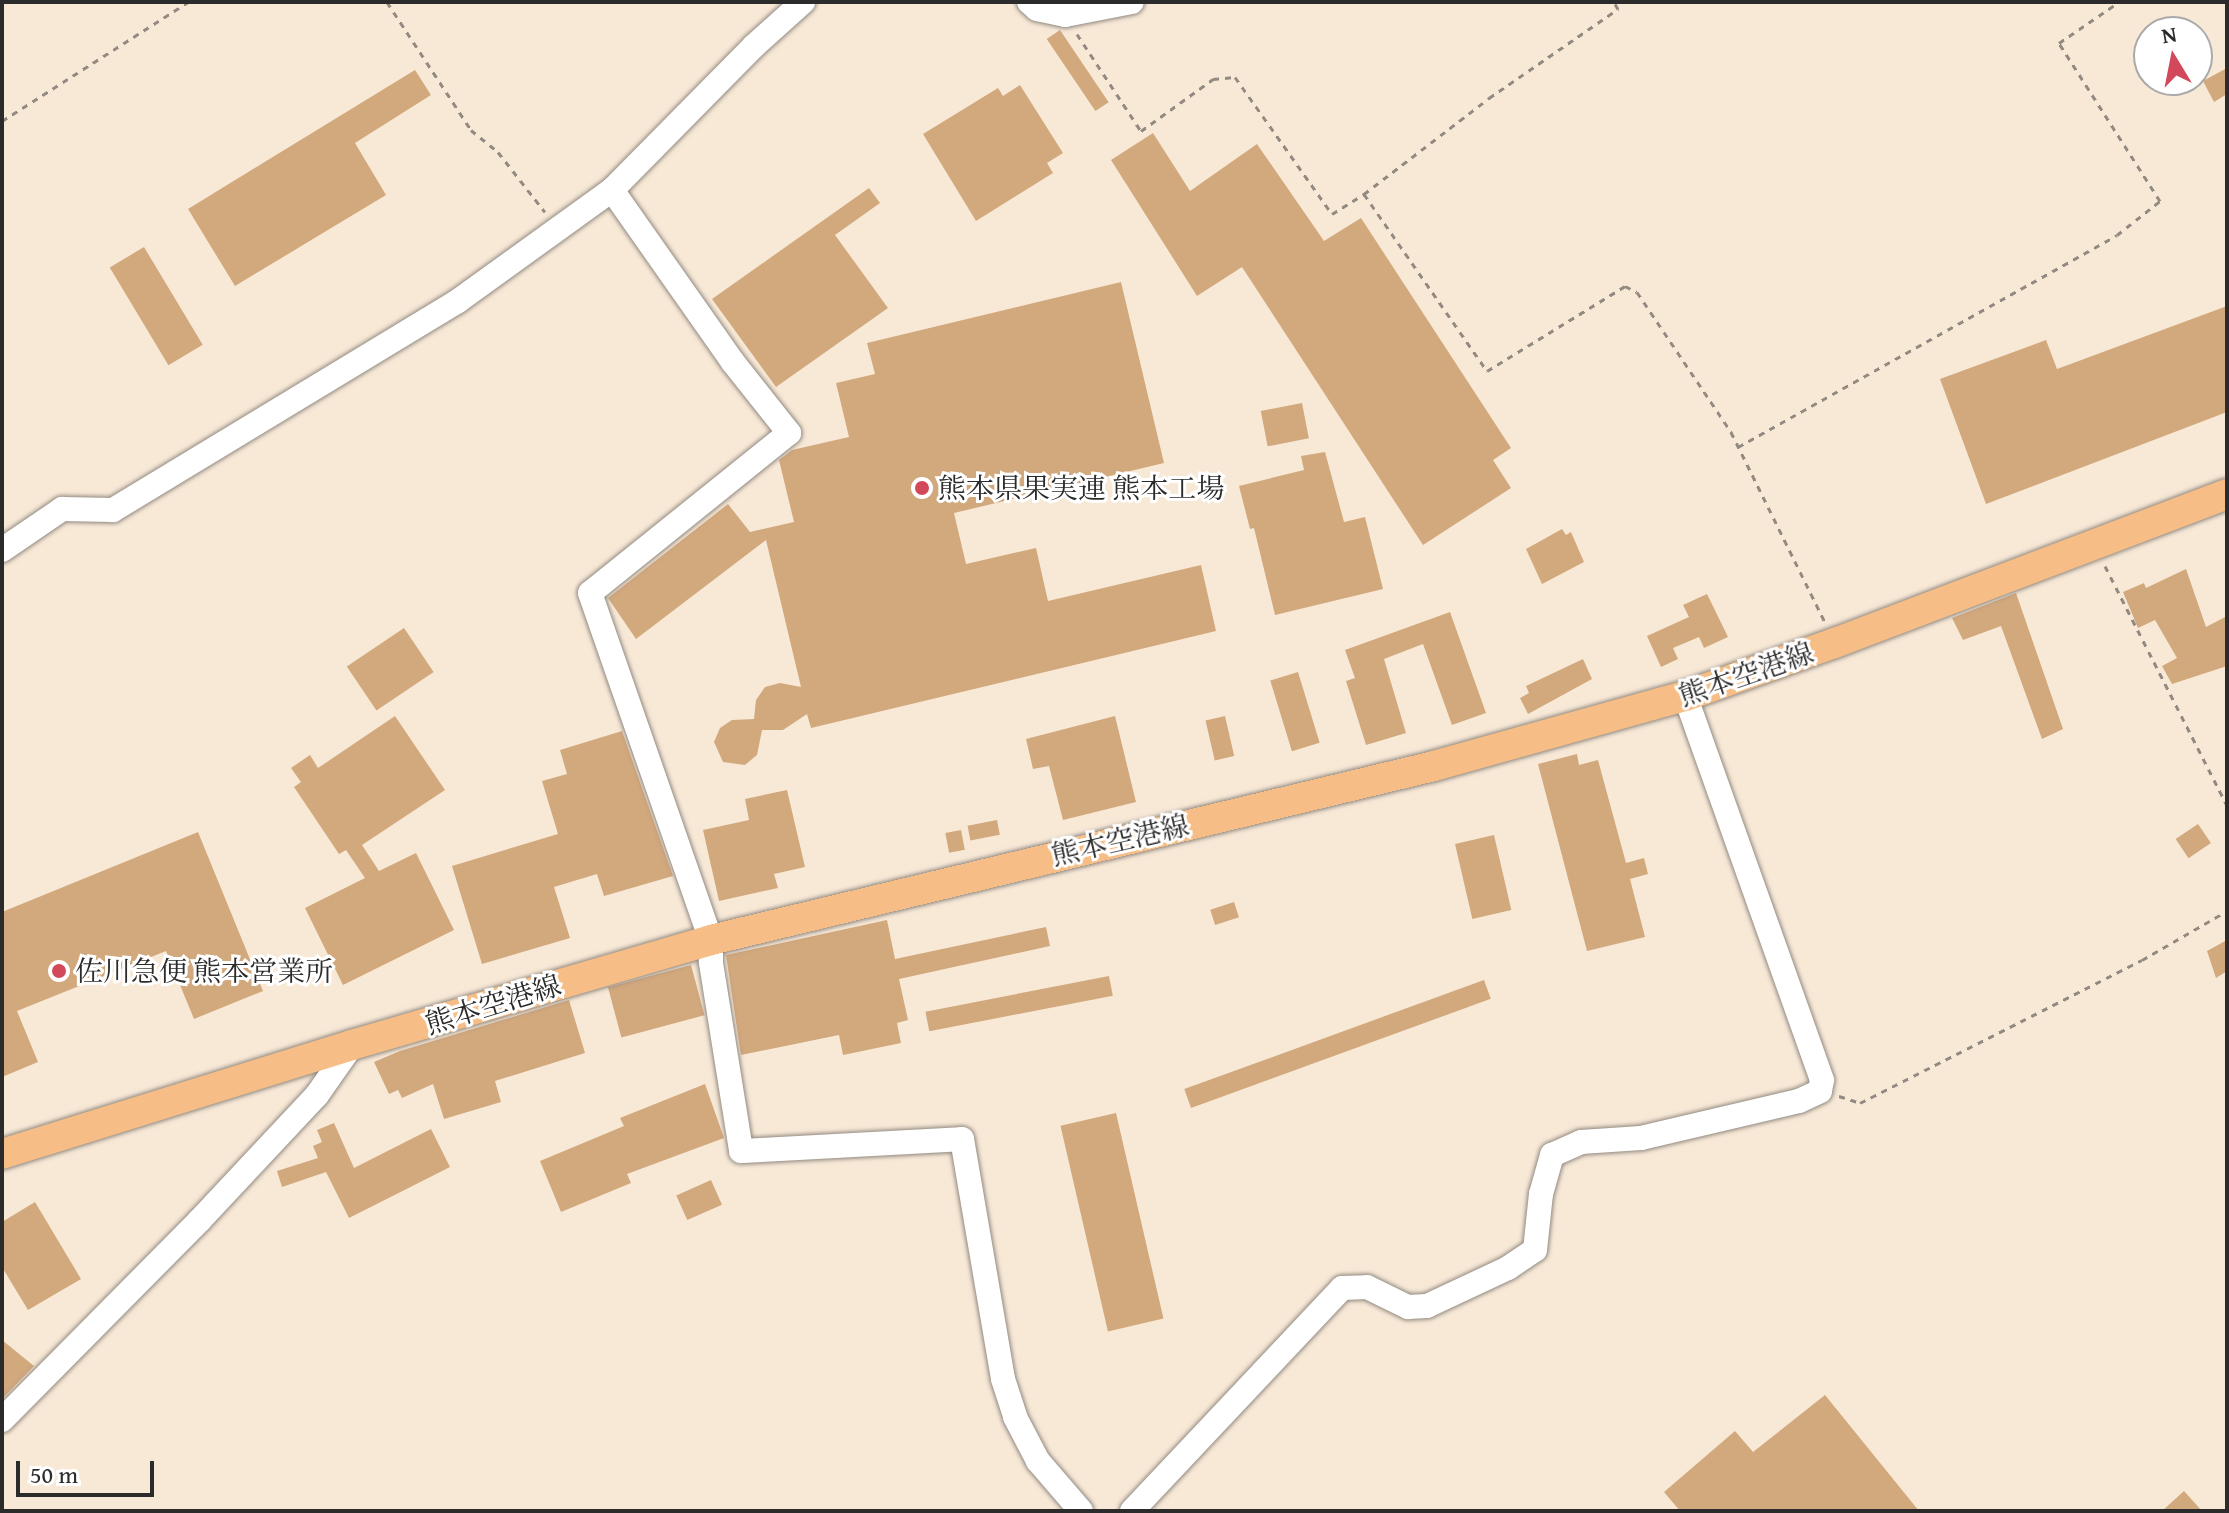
<!DOCTYPE html>
<meta charset="utf-8">
<style>
body{margin:0}
#map{position:relative;width:2229px;height:1513px;overflow:hidden;background:#f8e9d7;font-family:"Gentium Book Plus","Noto Serif JP",serif}
div>[style]{position:absolute}
.building>*{inset:0;background:#d2a87d;transform-origin:0 0}
.path>*{height:3px;margin-top:-1.5px;transform-origin:0;background:repeating-linear-gradient(90deg,#928a81 0 6px,transparent 0 12px)}
.roads{filter:drop-shadow(0 0 2px #928a81) drop-shadow(0 0 2px #928a81)}
.minor>*{height:24px;margin:-12px;padding:0 12px;transform-origin:12px;border-radius:12px;background:#fff}
.major>*{height:30px;margin:-15px;padding:0 15px;transform-origin:15px;border-radius:15px;background:#f6be86}
.dots>*{width:22px;height:22px;translate:-50% -50%;box-sizing:border-box;border:4px solid #fff;border-radius:50%}
span{translate:-50% -50%;white-space:nowrap;text-align:center;line-height:1.15;-webkit-text-stroke:6px #fff;paint-order:stroke}
.poi-label{font-size:28px;color:#2b2b2b}
.left{translate:0 -50%;text-align:left}
.street-label{font-size:28px;color:#2b2b2b}
.frame{position:absolute;inset:0;border:4px solid #2b2b2b;pointer-events:none}
.north{position:absolute;left:2133px;top:16px;width:80px;height:80px;box-sizing:border-box;background:#fff;border:2px solid #aaa;border-radius:50%;rotate:350deg;font-size:22px;font-weight:700;line-height:32px;text-align:center;color:#2b2b2b}
.north::after{content:'';display:block;margin:auto;width:28px;height:36px;background:#d1495b;clip-path:polygon(50% 0,100% 100%,50% 72%,0 100%)}
.scale{position:absolute;left:16px;top:1461px;width:138px;height:36px;box-sizing:border-box;border:4px solid #2b2b2b;border-top:0;padding-left:10px;font-size:24px;line-height:28px;white-space:nowrap;color:#2b2b2b;-webkit-text-stroke:6px #fff;paint-order:stroke}
</style>
<div id="map">
<div class="building">
<i style="left:1060px;top:30px;width:87px;height:16px;rotate:56deg"></i>
<i style="clip-path:polygon(2227px 68px,2227px 94px,2214px 102px,2203px 81px)"></i>
<i style="clip-path:polygon(415px 70px,431px 95px,355px 143px,386px 195px,235px 286px,188px 209px)"></i>
<i style="clip-path:polygon(1020px 85px,1063px 153px,1047px 163px,1053px 173px,976px 221px,923px 134px,998px 88px,1003px 96px)"></i>
<i style="clip-path:polygon(1153px 133px,1190px 191px,1257px 144px,1324px 241px,1361px 218px,1511px 448px,1493px 460px,1511px 488px,1423px 545px,1242px 267px,1197px 296px,1111px 160px)"></i>
<i style="clip-path:polygon(869px 188px,880px 203px,835px 235px,888px 308px,776px 387px,712px 299px)"></i>
<i style="left:144px;top:247px;width:114px;height:40px;rotate:59deg"></i>
<i style="clip-path:polygon(1121px 282px,1164px 463px,954px 513px,966px 564px,1036px 548px,1048px 601px,1201px 565px,1216px 631px,811px 728px,807px 714px,783px 730px,762px 730px,757px 755px,745px 765px,723px 762px,714px 742px,720px 728px,732px 720px,754px 719px,756px 700px,765px 687px,780px 683px,801px 687px,766px 540px,636px 639px,608px 598px,728px 504px,750px 532px,794px 522px,779px 460px,792px 450px,849px 437px,836px 383px,875px 374px,867px 343px)"></i>
<i style="clip-path:polygon(2227px 306px,2227px 412px,1986px 504px,1940px 379px,2046px 340px,2057px 369px)"></i>
<i style="left:1302px;top:403px;width:36px;height:42px;rotate:79deg"></i>
<i style="clip-path:polygon(1325px 452px,1344px 522px,1365px 517px,1383px 589px,1275px 615px,1254px 528px,1250px 529px,1239px 486px,1304px 470px,1301px 456px)"></i>
<i style="clip-path:polygon(1562px 529px,1566px 535px,1571px 532px,1584px 562px,1542px 584px,1526px 549px)"></i>
<i style="clip-path:polygon(2186px 569px,2206px 627px,2227px 616px,2227px 666px,2172px 684px,2162px 666px,2177px 658px,2155px 620px,2138px 628px,2123px 592px,2144px 583px,2146px 588px)"></i>
<i style="clip-path:polygon(2016px 593px,2063px 729px,2042px 739px,2001px 626px,1963px 640px,1952px 618px)"></i>
<i style="clip-path:polygon(1707px 594px,1728px 637px,1704px 648px,1699px 637px,1673px 648px,1678px 659px,1661px 667px,1647px 636px,1689px 617px,1683px 605px)"></i>
<i style="clip-path:polygon(1450px 612px,1486px 713px,1452px 725px,1423px 644px,1384px 659px,1406px 733px,1366px 745px,1346px 681px,1355px 678px,1345px 650px)"></i>
<i style="left:404px;top:628px;width:53px;height:69px;rotate:56deg"></i>
<i style="clip-path:polygon(1583px 659px,1592px 679px,1528px 714px,1520px 698px,1529px 693px,1526px 686px)"></i>
<i style="left:1298px;top:672px;width:74px;height:29px;rotate:73deg"></i>
<i style="clip-path:polygon(395px 716px,445px 790px,362px 845px,379px 871px,416px 853px,454px 930px,343px 985px,305px 908px,365px 878px,346px 850px,339px 854px,294px 787px,301px 782px,291px 768px,310px 755px,318px 768px)"></i>
<i style="clip-path:polygon(1115px 716px,1136px 802px,1063px 820px,1049px 766px,1033px 769px,1026px 739px)"></i>
<i style="left:1225px;top:716px;width:41px;height:20px;rotate:77deg"></i>
<i style="clip-path:polygon(622px 731px,673px 876px,604px 896px,597px 874px,554px 887px,570px 938px,482px 964px,452px 866px,558px 834px,542px 781px,567px 774px,560px 750px)"></i>
<i style="clip-path:polygon(1577px 754px,1579px 765px,1598px 760px,1626px 863px,1644px 858px,1648px 874px,1630px 879px,1645px 937px,1587px 951px,1538px 764px)"></i>
<i style="clip-path:polygon(787px 790px,805px 867px,774px 874px,778px 888px,719px 901px,703px 830px,749px 820px,745px 799px)"></i>
<i style="left:997px;top:820px;width:15px;height:30px;rotate:79deg"></i>
<i style="left:2198px;top:824px;width:23px;height:27px;rotate:56deg"></i>
<i style="left:961px;top:830px;width:20px;height:16px;rotate:79deg"></i>
<i style="clip-path:polygon(198px 832px,263px 991px,194px 1019px,166px 951px,17px 1011px,38px 1062px,2px 1077px,2px 912px)"></i>
<i style="left:1494px;top:835px;width:77px;height:40px;rotate:77deg"></i>
<i style="left:1234px;top:902px;width:16px;height:25px;rotate:72deg"></i>
<i style="clip-path:polygon(887px 920px,895px 959px,1046px 927px,1050px 946px,899px 979px,908px 1020px,897px 1023px,901px 1043px,843px 1055px,839px 1035px,741px 1055px,726px 955px)"></i>
<i style="clip-path:polygon(2227px 940px,2227px 971px,2216px 978px,2207px 951px)"></i>
<i style="left:691px;top:965px;width:52px;height:86px;rotate:75deg"></i>
<i style="left:1109px;top:976px;width:20px;height:187px;rotate:79deg"></i>
<i style="left:1484px;top:980px;width:20px;height:319px;rotate:70deg"></i>
<i style="clip-path:polygon(569px 1000px,585px 1053px,495px 1081px,501px 1102px,444px 1119px,433px 1084px,402px 1098px,398px 1090px,389px 1094px,374px 1062px,400px 1051px)"></i>
<i style="clip-path:polygon(705px 1084px,724px 1138px,627px 1174px,631px 1183px,561px 1212px,540px 1161px,624px 1126px,620px 1118px)"></i>
<i style="left:1116px;top:1113px;width:211px;height:57px;rotate:77deg"></i>
<i style="clip-path:polygon(334px 1123px,354px 1168px,431px 1129px,450px 1167px,349px 1218px,326px 1172px,282px 1187px,277px 1171px,318px 1158px,313px 1146px,322px 1142px,317px 1130px)"></i>
<i style="left:711px;top:1180px;width:27px;height:38px;rotate:66deg"></i>
<i style="clip-path:polygon(35px 1202px,81px 1279px,28px 1310px,2px 1267px,2px 1222px)"></i>
<i style="clip-path:polygon(2px 1340px,34px 1366px,2px 1399px)"></i>
<i style="clip-path:polygon(1825px 1395px,1919px 1511px,1680px 1511px,1664px 1492px,1735px 1431px,1753px 1452px)"></i>
<i style="clip-path:polygon(2184px 1491px,2202px 1511px,2162px 1511px)"></i>
</div>
<div class="path">
<i style="left:387px;top:2px;width:153px;rotate:56.7deg"></i>
<i style="left:471px;top:130px;width:35px;rotate:39deg"></i>
<i style="left:498px;top:152px;width:76px;rotate:51.9deg"></i>
<i style="left:1077px;top:34px;width:116px;rotate:56.6deg"></i>
<i style="left:1141px;top:131px;width:89px;rotate:-35.8deg"></i>
<i style="left:1213px;top:79px;width:22px;rotate:-5deg"></i>
<i style="left:1235px;top:77px;width:168px;rotate:54.7deg"></i>
<i style="left:1332px;top:214px;width:38px;rotate:-32deg"></i>
<i style="left:1364px;top:194px;width:216px;rotate:55.2deg"></i>
<i style="left:1487px;top:371px;width:162px;rotate:-31.6deg"></i>
<i style="left:1625px;top:286px;width:13px;rotate:27deg"></i>
<i style="left:1637px;top:292px;width:169px;rotate:56.1deg"></i>
<i style="left:1731px;top:432px;width:212px;rotate:63.7deg"></i>
<i style="left:2px;top:121px;width:221px;rotate:-32.6deg"></i>
<i style="left:1364px;top:194px;width:158px;rotate:-37.5deg"></i>
<i style="left:1489px;top:98px;width:157px;rotate:-34.6deg"></i>
<i style="left:1618px;top:9px;width:8px;rotate:-120deg"></i>
<i style="left:1738px;top:447px;width:434px;rotate:-29.2deg"></i>
<i style="left:2117px;top:235px;width:55px;rotate:-38.3deg"></i>
<i style="left:2160px;top:201px;width:188px;rotate:-122.6deg"></i>
<i style="left:2059px;top:43px;width:73px;rotate:-34.3deg"></i>
<i style="left:2105px;top:566px;width:268px;rotate:63deg"></i>
<i style="left:1839px;top:1096px;width:22px;rotate:18deg"></i>
<i style="left:1860px;top:1103px;width:316px;rotate:-26.9deg"></i>
<i style="left:2142px;top:960px;width:98px;rotate:-30deg"></i>
</div>
<div class="roads">
<div class="minor">
<i style="left:1029px;top:2px;width:11px;rotate:41deg"></i>
<i style="left:1037px;top:9px;width:29px;rotate:12deg"></i>
<i style="left:1065px;top:15px;width:68px;rotate:-11deg"></i>
<i style="left:612px;top:190px;width:209px;rotate:54.9deg"></i>
<i style="left:732px;top:361px;width:92px;rotate:51.6deg"></i>
<i style="left:789px;top:433px;width:255px;rotate:141.2deg"></i>
<i style="left:590px;top:593px;width:367px;rotate:70.8deg"></i>
<i style="left:711px;top:940px;width:23px;rotate:90deg"></i>
<i style="left:711px;top:963px;width:190px;rotate:80.9deg"></i>
<i style="left:741px;top:1151px;width:221px;rotate:-3.1deg"></i>
<i style="left:962px;top:1139px;width:243px;rotate:80.3deg"></i>
<i style="left:1003px;top:1379px;width:40px;rotate:72deg"></i>
<i style="left:1015px;top:1417px;width:50px;rotate:62.4deg"></i>
<i style="left:1038px;top:1461px;width:66px;rotate:49.3deg"></i>
<i style="left:2px;top:550px;width:73px;rotate:-34.3deg"></i>
<i style="left:62px;top:509px;width:51px;rotate:1.1deg"></i>
<i style="left:113px;top:510px;width:403px;rotate:-31.2deg"></i>
<i style="left:458px;top:301px;width:190px;rotate:-35.8deg"></i>
<i style="left:612px;top:190px;width:202px;rotate:-45.4deg"></i>
<i style="left:754px;top:46px;width:66px;rotate:-41.9deg"></i>
<i style="left:2px;top:1420px;width:280px;rotate:-45.3deg"></i>
<i style="left:199px;top:1221px;width:173px;rotate:-46.9deg"></i>
<i style="left:317px;top:1095px;width:61px;rotate:-55deg"></i>
<i style="left:1132px;top:1511px;width:306px;rotate:-46.7deg"></i>
<i style="left:1342px;top:1288px;width:25px;rotate:-2deg"></i>
<i style="left:1367px;top:1287px;width:46px;rotate:26deg"></i>
<i style="left:1408px;top:1307px;width:19px;rotate:-3deg"></i>
<i style="left:1427px;top:1306px;width:89px;rotate:-25.1deg"></i>
<i style="left:1508px;top:1268px;width:32px;rotate:-34deg"></i>
<i style="left:1535px;top:1250px;width:56px;rotate:-83.9deg"></i>
<i style="left:1541px;top:1194px;width:41px;rotate:-74.2deg"></i>
<i style="left:1552px;top:1155px;width:32px;rotate:-24deg"></i>
<i style="left:1581px;top:1142px;width:60px;rotate:-3.8deg"></i>
<i style="left:1641px;top:1138px;width:162px;rotate:-13.2deg"></i>
<i style="left:1799px;top:1101px;width:23px;rotate:-25deg"></i>
<i style="left:1820px;top:1091px;width:11px;rotate:-80deg"></i>
<i style="left:1822px;top:1080px;width:408px;rotate:-109.6deg"></i>
</div>
<div class="major">
<i style="left:2px;top:1154px;width:367px;rotate:-17.3deg"></i>
<i style="left:352px;top:1045px;width:374px;rotate:-16.3deg"></i>
<i style="left:711px;top:940px;width:744px;rotate:-13.53deg"></i>
<i style="left:1434px;top:766px;width:261px;rotate:-15.6deg"></i>
<i style="left:1685px;top:696px;width:159px;rotate:-19.5deg"></i>
<i style="left:1835px;top:643px;width:419px;rotate:-20.8deg"></i>
</div>
</div>
<div class="dots">
<i style="left:922px;top:488px;background:#d1495b"></i>
<i style="left:59px;top:971px;background:#d1495b"></i>
</div>
<div class="poi-label">
<span class="left" style="left:938px;top:488px">熊本県果実連 熊本工場</span>
<span class="left" style="left:75px;top:971px">佐川急便 熊本営業所</span>
</div>
<div class="street-label">
<span style="left:1746px;top:674px;rotate:-19deg">熊本空港線</span>
<span style="left:1120px;top:840px;rotate:-13deg">熊本空港線</span>
<span style="left:493px;top:1004px;rotate:-17deg">熊本空港線</span>
</div>
<div class="frame"></div>
<div class="north">N</div>
<div class="scale">50 m</div>
</div>
